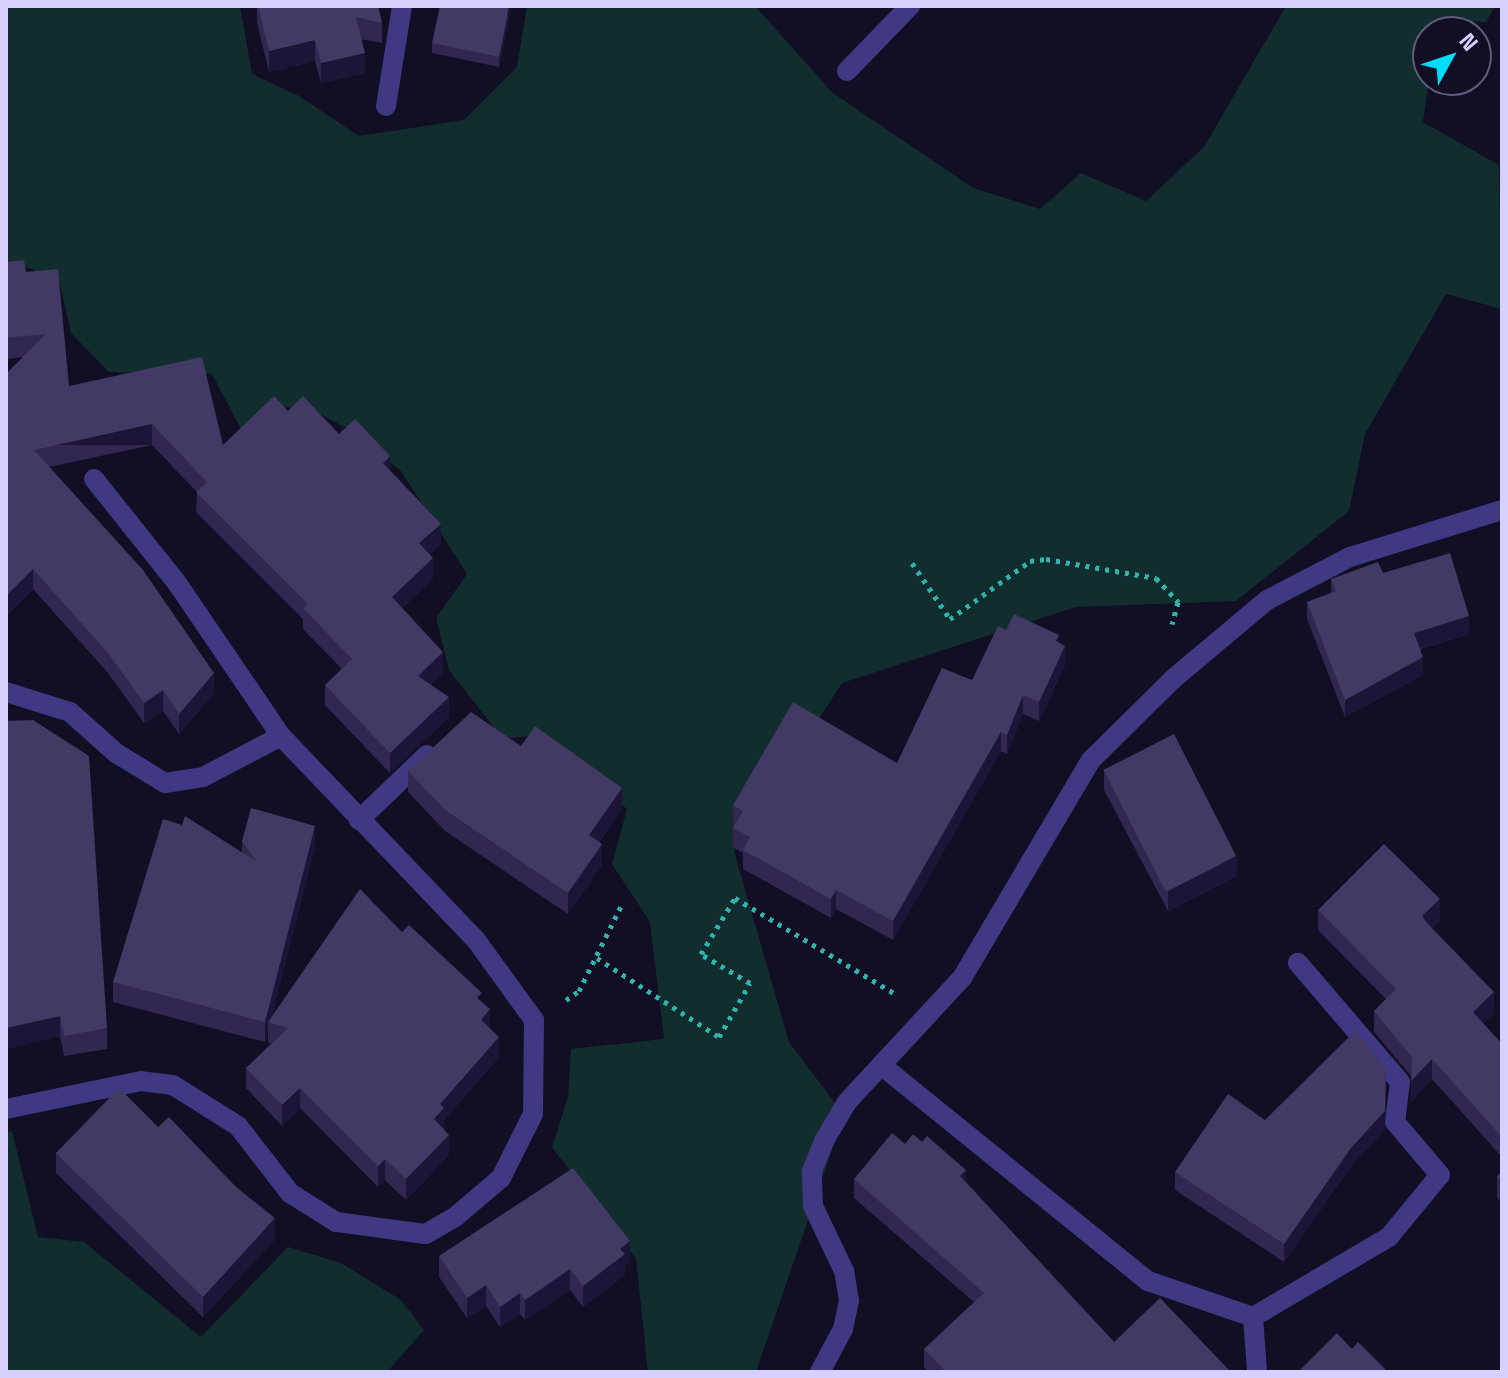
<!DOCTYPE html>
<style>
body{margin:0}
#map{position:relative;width:1508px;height:1378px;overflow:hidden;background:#120e23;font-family:"Space Grotesk",sans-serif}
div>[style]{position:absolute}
.green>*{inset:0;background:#112d2d}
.path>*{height:5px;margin-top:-2.5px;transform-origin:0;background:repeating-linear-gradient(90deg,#2eb5b0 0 4px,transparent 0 10px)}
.minor>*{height:20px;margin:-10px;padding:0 10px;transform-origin:10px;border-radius:10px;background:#3e3982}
.wall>*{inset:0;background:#312751}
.shaded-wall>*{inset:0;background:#1d1537;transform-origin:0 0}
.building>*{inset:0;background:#423964;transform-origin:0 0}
span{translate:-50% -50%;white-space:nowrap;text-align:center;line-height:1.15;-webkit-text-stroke:6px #120e23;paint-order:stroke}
.frame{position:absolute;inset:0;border:8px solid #d7d0ff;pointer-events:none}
.north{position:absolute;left:1412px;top:16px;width:80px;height:80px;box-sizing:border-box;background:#120e23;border:2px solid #615c7b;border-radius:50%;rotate:50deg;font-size:22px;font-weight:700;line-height:32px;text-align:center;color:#d7d0ff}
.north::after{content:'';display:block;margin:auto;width:28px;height:36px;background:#00dbfa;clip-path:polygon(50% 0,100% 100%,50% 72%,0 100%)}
</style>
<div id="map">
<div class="green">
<i style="clip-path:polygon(6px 6px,240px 6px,252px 74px,299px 96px,359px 136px,464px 120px,517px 67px,527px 6px,755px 6px,833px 93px,973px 188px,1040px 209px,1081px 173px,1146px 201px,1204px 147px,1286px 6px,1495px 6px,1486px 22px,1439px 20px,1437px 32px,1428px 32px,1429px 80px,1423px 122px,1499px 165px,1502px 309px,1446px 294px,1365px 434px,1349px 511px,1236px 601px,1076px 607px,842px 683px,734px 851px,789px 1042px,844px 1115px,756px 1372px,648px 1372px,636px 1259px,552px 1147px,568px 1097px,571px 1049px,664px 1039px,650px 922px,612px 864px,627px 809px,545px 744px,528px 736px,503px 739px,449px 670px,436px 618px,467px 574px,401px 471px,346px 428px,309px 408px,274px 407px,241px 429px,212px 374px,109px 372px,71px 333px,59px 280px,23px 266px,6px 268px)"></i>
<i style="clip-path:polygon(12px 1131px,38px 1237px,84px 1242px,201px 1337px,288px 1247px,341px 1263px,401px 1300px,424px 1330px,387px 1372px,6px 1372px,6px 1133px)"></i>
</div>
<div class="path">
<i style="left:912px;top:563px;width:68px;rotate:55.8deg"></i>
<i style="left:950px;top:619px;width:99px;rotate:-35.9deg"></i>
<i style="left:1030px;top:561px;width:16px;rotate:-7deg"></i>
<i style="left:1046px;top:559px;width:112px;rotate:9.8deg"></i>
<i style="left:1156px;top:578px;width:33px;rotate:47deg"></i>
<i style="left:1178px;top:602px;width:23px;rotate:105deg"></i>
<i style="left:597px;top:958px;width:145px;rotate:32.9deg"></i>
<i style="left:719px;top:1037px;width:62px;rotate:-60.1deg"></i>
<i style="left:750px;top:983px;width:57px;rotate:-149.4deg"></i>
<i style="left:701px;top:954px;width:66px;rotate:-58.7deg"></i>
<i style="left:735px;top:898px;width:185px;rotate:30.9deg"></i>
<i style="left:566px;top:1000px;width:16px;rotate:-35deg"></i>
<i style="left:579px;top:991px;width:95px;rotate:-63.7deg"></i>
</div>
<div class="minor">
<i style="left:847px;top:71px;width:91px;rotate:-45.9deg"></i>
<i style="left:386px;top:106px;width:101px;rotate:-80.9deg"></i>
<i style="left:94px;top:479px;width:133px;rotate:51.4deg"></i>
<i style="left:177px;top:583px;width:185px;rotate:55.8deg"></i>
<i style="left:6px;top:692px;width:67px;rotate:17.4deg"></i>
<i style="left:70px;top:712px;width:62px;rotate:41.7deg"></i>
<i style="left:116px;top:753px;width:57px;rotate:31.5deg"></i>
<i style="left:165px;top:783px;width:38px;rotate:-9deg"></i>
<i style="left:203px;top:777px;width:88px;rotate:-27.7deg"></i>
<i style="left:281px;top:736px;width:282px;rotate:46.3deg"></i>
<i style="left:476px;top:940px;width:99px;rotate:54.1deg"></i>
<i style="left:534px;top:1020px;width:94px;rotate:90.6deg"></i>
<i style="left:533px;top:1114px;width:72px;rotate:116.6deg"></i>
<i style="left:501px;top:1178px;width:60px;rotate:139.7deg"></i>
<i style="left:455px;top:1217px;width:34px;rotate:150deg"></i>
<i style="left:425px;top:1234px;width:90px;rotate:-172.3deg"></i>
<i style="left:336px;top:1222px;width:54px;rotate:-147.8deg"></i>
<i style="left:290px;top:1193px;width:85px;rotate:-127.8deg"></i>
<i style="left:238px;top:1126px;width:77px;rotate:-147.8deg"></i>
<i style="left:173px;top:1085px;width:32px;rotate:-173deg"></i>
<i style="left:141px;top:1081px;width:138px;rotate:168.3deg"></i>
<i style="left:359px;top:820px;width:94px;rotate:-43.7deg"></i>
<i style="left:881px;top:1065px;width:343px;rotate:39deg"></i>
<i style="left:1148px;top:1281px;width:111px;rotate:18.9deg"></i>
<i style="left:1253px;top:1317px;width:55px;rotate:85.8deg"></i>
<i style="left:1253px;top:1317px;width:158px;rotate:-30.5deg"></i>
<i style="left:1389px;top:1237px;width:80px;rotate:-50.6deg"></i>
<i style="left:1440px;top:1175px;width:70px;rotate:-130.3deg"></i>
<i style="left:1395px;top:1122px;width:40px;rotate:-82.9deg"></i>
<i style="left:1400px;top:1082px;width:157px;rotate:-130.6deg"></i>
<i style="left:820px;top:1372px;width:49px;rotate:-61.9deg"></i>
<i style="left:843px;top:1329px;width:29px;rotate:-78deg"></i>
<i style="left:849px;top:1301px;width:30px;rotate:-99deg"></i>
<i style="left:844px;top:1271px;width:72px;rotate:-115.5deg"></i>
<i style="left:813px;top:1206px;width:35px;rotate:-92deg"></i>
<i style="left:812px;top:1171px;width:32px;rotate:-68deg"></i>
<i style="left:824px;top:1141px;width:45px;rotate:-59.5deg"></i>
<i style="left:847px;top:1102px;width:169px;rotate:-47.2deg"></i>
<i style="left:962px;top:978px;width:253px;rotate:-59.4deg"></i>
<i style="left:1091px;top:760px;width:115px;rotate:-44.6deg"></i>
<i style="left:1173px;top:679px;width:123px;rotate:-40deg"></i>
<i style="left:1267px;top:600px;width:93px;rotate:-27.4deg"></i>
<i style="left:1350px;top:557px;width:159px;rotate:-17.2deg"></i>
</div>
<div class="wall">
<i style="clip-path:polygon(257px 6px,378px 6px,382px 23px,382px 43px,361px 39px,365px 73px,321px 83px,315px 61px,269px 72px,257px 23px)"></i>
<i style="clip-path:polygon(510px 14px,499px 67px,432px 53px,432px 43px)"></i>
<i style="clip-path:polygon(6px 262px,26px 272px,69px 386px,223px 445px,288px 411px,339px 434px,390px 470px,441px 544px,430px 554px,433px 579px,402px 608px,443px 673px,431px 684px,449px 717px,390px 773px,325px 705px,325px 685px,342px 669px,303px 629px,303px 619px,196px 512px,197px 492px,152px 445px,49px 467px,214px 693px,179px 734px,163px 711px,144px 723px,108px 673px,33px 589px,6px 616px,6px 374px,23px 357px,6px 359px)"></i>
<i style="clip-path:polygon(1383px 573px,1469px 634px,1420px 649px,1423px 675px,1345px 717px,1307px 619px,1307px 602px,1331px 593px,1331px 579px)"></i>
<i style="clip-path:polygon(1006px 630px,1059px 642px,1065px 665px,1039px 721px,1023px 714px,1007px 754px,1001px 751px,893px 940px,836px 909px,831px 918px,743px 869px,743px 853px,733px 847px,733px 828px,734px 825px,733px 824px,733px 805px,897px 763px,972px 680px)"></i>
<i style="clip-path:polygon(6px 721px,107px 1028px,107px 1049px,64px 1056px,60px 1036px,6px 1049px)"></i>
<i style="clip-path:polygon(521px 746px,622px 808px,599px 842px,602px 865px,568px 914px,445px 831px,408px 792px,408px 771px)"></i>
<i style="clip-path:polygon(1104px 770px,1237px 876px,1168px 911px,1104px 790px)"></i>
<i style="clip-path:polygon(242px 841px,315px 847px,271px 1018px,402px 932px,482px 1002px,499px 1057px,444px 1120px,444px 1129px,449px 1155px,406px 1200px,385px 1180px,378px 1187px,300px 1108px,282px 1126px,246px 1088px,246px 1068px,271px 1044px,268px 1043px,268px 1030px,265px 1042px,113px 1002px,113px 982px,242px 852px)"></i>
<i style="clip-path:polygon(1318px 910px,1440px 920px,1432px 928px,1494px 1013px,1483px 1023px,1502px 1044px,1502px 1157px,1432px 1079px,1411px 1102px,1411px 1076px,1374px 1032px,1374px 1011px,1386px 999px,1318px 930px)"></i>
<i style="clip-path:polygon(1386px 1086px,1385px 1130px,1351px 1166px,1284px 1262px,1175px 1190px,1175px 1172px,1265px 1120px)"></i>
<i style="clip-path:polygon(158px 1127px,236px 1187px,275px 1239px,203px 1317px,56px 1173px,56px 1153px)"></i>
<i style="clip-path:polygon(905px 1144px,966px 1182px,1114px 1342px,1231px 1372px,928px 1372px,924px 1367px,924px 1349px,974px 1302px,854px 1198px,854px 1179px)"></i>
<i style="clip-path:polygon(1502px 1171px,1502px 1202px,1497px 1198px,1497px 1177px)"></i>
<i style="clip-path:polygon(439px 1256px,630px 1262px,625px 1266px,625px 1275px,583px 1307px,570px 1290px,525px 1320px,520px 1314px,500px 1327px,486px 1306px,467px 1318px,439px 1277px)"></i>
</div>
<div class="shaded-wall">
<i style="clip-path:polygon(510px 6px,510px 14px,499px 67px,499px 57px)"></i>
<i style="clip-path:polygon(315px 40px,315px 61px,269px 72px,269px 51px)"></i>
<i style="clip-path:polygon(365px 53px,365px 73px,321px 83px,321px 63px)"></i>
<i style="left:152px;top:424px;width:21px;height:121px;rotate:90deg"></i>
<i style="clip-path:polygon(390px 456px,390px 476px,383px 463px)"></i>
<i style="clip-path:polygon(441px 524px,441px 544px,419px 564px,419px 543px)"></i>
<i style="clip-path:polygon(433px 558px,433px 579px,392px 617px,392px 597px)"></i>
<i style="clip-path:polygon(33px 569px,33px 589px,6px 616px,6px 596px)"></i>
<i style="clip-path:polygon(1469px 616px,1469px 634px,1414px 650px,1414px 633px)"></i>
<i style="clip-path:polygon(1065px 646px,1065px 665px,1039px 721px,1039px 702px)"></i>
<i style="clip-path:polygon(443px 652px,443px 673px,418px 696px,418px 676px)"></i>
<i style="clip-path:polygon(1423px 657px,1423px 675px,1345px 717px,1345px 700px)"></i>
<i style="clip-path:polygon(214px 673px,214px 693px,179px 734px,179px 714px)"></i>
<i style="clip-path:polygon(163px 690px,163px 711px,144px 723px,144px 703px)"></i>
<i style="clip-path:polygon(1023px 695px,1023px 714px,1007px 754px,1007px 735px)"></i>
<i style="clip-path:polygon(449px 697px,449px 717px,390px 773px,390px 753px)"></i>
<i style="clip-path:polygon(1001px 732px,1001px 751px,893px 940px,893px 921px)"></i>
<i style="clip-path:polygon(622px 788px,622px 808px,589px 855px,589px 835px)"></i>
<i style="clip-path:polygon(315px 826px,315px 847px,270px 1023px,268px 1022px,268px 1030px,265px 1042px,265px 1022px)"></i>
<i style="clip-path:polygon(602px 844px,602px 865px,568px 914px,568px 893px)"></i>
<i style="clip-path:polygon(1237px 856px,1237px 876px,1168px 911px,1168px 891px)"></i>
<i style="clip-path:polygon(836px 890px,836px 909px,831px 918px,831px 899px)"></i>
<i style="clip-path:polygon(1440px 899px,1440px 920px,1422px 937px,1422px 916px)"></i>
<i style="clip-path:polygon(1494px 992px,1494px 1013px,1473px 1032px,1473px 1012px)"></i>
<i style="clip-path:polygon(490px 1009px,490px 1030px,481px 1020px)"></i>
<i style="clip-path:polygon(60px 1016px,60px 1036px,6px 1049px,6px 1028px)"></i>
<i style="clip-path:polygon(499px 1037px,499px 1057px,444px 1120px,444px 1129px,434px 1119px,440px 1104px)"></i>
<i style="clip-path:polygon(1432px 1059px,1432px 1079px,1411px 1102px,1411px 1081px)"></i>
<i style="clip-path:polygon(1386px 1068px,1385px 1130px,1351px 1166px,1284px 1262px,1284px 1244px)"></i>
<i style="clip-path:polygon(300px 1088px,300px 1108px,282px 1126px,282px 1105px)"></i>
<i style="clip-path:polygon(449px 1135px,449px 1155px,406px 1200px,406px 1179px)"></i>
<i style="clip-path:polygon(385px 1159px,385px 1180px,378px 1187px,378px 1166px)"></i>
<i style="clip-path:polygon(966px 1170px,966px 1188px,960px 1176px)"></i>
<i style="clip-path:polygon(275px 1218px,275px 1239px,203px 1317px,203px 1297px)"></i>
<i style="clip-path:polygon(630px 1241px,630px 1262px,625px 1266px,625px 1275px,583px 1307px,583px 1286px,620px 1249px)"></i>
<i style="clip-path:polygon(570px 1269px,570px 1290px,525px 1320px,525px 1300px)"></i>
<i style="clip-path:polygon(486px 1285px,486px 1306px,467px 1318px,467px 1298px)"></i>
<i style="clip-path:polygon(520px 1293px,520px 1314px,500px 1327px,500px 1307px)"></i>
</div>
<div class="building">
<i style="clip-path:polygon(258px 6px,378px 6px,382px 23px,356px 17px,365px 53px,321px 63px,315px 40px,269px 51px)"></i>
<i style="clip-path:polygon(440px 6px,509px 6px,499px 57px,432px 43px)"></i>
<i style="clip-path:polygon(24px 260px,26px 272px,58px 269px,69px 386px,202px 357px,223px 445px,274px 396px,288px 411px,303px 396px,339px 434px,355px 419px,390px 456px,383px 463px,441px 524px,419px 543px,433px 558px,392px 597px,443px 652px,418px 676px,449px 697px,390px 753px,325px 685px,352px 659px,303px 608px,308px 604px,196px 492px,207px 482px,152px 424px,34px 450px,143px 570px,214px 673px,179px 714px,163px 690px,144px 703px,108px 653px,33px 569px,6px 596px,6px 374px,46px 334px,6px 338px,6px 262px)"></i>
<i style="clip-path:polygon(1450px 553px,1469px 616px,1414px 633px,1423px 657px,1345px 700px,1307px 602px,1336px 591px,1331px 579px,1378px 562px,1383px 573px)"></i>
<i style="clip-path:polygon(1014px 614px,1059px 635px,1056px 641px,1065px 646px,1039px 702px,1023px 695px,1007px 735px,1001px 732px,893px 921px,836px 890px,831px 899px,743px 850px,750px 837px,733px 828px,743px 811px,733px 805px,793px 702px,897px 763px,942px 668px,972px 680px,998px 626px,1006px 630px)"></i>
<i style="clip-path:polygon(471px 712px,521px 746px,535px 726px,622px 788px,589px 835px,602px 844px,568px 893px,445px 810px,408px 771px)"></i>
<i style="clip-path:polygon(33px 720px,89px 756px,107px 1028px,64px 1036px,60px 1016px,6px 1028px,6px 721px)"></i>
<i style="left:1174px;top:734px;width:137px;height:79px;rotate:63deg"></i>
<i style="clip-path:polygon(251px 808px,315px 826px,265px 1022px,113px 982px,163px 819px,182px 825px,185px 816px,257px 862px,242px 841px)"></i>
<i style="clip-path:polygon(1384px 844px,1440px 899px,1422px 916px,1427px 923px,1494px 992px,1473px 1012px,1502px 1044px,1502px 1137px,1432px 1059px,1411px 1081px,1412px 1057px,1374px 1011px,1396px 989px,1318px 910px)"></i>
<i style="clip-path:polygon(360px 889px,402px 932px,409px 925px,482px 993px,477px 998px,490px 1009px,481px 1020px,499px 1037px,440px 1104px,444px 1108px,434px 1119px,449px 1135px,406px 1179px,385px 1159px,378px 1166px,300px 1088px,282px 1105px,246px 1068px,288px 1028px,268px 1022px)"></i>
<i style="clip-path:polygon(1355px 1031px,1386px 1068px,1385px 1111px,1351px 1148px,1284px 1244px,1175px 1172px,1228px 1094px,1265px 1120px)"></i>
<i style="clip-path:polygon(119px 1088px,158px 1127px,169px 1117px,236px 1187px,275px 1218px,203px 1297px,56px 1153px)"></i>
<i style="clip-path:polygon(892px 1133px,905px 1144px,913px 1134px,922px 1142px,927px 1136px,966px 1170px,960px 1176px,1114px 1342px,1160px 1298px,1231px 1372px,946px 1372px,924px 1349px,984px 1293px,854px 1179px)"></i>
<i style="clip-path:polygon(573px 1168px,630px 1241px,620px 1249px,625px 1254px,583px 1286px,570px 1269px,525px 1300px,520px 1293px,500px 1307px,486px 1285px,467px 1298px,439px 1256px)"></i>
<i style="clip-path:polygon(1502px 1171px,1502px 1181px,1497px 1177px)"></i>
<i style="clip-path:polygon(1337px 1333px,1352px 1349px,1358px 1342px,1388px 1372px,1298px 1372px)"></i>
</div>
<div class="frame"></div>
<div class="north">N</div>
</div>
